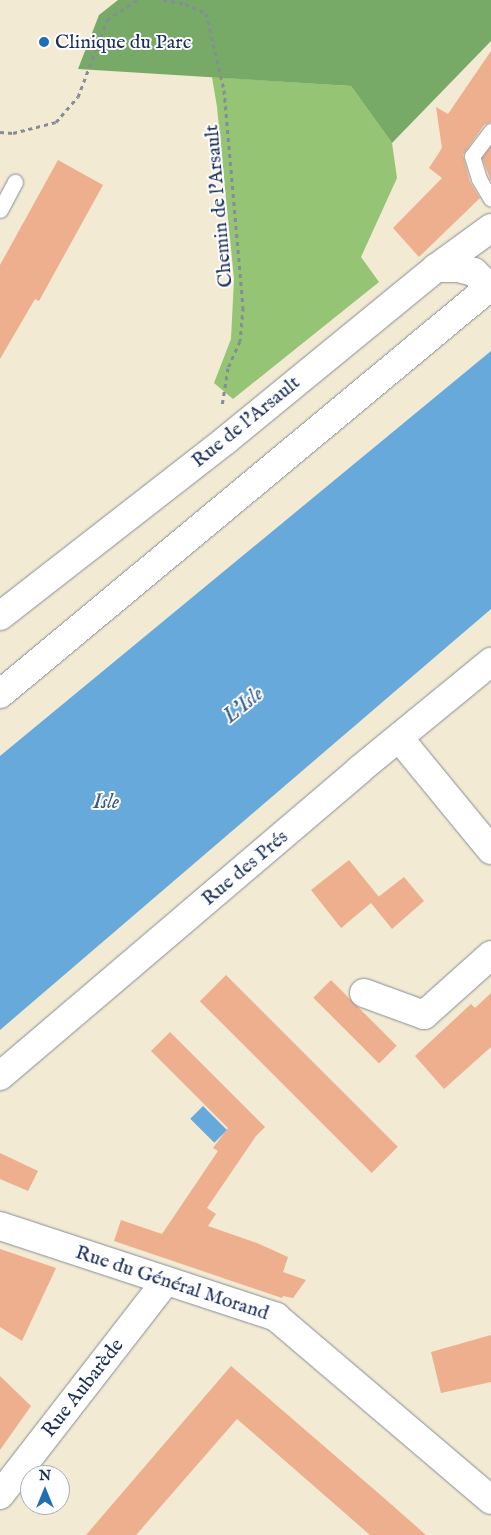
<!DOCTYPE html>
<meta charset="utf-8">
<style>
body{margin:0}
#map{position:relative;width:491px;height:1535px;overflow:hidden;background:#f2ead2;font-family:"IM FELL English",serif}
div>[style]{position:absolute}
.green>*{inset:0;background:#94c474}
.forest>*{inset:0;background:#7a6}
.water>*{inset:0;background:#67a9db;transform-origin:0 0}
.building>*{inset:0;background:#edaf8e;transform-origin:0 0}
.path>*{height:3px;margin-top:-1.5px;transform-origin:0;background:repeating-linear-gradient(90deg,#868c98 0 4px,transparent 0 8px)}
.roads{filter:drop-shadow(0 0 1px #868c98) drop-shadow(0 0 1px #868c98)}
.service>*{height:15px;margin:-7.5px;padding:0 7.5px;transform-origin:7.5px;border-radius:7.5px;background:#fff}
.minor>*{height:28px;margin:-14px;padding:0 14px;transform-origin:14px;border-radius:14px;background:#fff}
.secondary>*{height:28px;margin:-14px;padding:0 14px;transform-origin:14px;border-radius:14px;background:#fff}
.dots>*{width:14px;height:14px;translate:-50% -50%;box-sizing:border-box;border:2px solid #fff;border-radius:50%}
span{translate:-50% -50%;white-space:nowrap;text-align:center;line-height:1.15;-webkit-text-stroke:4px #fff;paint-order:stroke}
.poi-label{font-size:20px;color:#1b2f5e}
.left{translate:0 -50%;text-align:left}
.street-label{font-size:20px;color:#1b2f5e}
.water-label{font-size:21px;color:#365a8a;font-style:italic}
.north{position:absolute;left:20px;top:1465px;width:50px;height:50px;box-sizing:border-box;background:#fff;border:1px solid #a4acbf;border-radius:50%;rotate:0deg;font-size:14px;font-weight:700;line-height:20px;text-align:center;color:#1b2f5e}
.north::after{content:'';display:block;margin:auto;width:18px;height:22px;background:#1f6fb2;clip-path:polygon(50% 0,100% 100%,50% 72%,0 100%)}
</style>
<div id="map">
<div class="green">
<i style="clip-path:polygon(212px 77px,351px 86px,392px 143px,397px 178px,361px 257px,379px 282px,233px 399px,214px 383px,231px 339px,234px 279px,217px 107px)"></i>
</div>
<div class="forest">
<i style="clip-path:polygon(118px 0,491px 0,491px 41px,392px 143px,351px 86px,78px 69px,99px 15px)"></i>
</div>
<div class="water">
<i style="clip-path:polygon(491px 351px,491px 609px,0 1030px,0 756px)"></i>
<i style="left:203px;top:1106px;width:34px;height:18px;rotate:45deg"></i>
</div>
<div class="building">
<i style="clip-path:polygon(491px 51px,491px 122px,484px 125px,463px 155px,470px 182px,480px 198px,419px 257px,393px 228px,442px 178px,429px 168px,442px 148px,436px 107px,448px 114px)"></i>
<i style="clip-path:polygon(491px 146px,491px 181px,482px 158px)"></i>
<i style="clip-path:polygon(58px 160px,103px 185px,39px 301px,35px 299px,0 359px,0 265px)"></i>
<i style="clip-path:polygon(349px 860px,379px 897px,377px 898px,404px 877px,424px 901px,392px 929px,371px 903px,341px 928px,311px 890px)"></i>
<i style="left:226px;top:975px;width:243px;height:37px;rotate:45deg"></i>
<i style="left:331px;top:980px;width:93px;height:25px;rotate:45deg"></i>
<i style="clip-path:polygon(491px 993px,491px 1047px,444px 1089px,415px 1056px,471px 1004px,475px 1008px)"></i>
<i style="clip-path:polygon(170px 1032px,265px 1127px,256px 1136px,207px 1208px,216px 1214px,208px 1226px,257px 1243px,288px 1257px,283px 1272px,306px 1280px,293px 1298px,283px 1296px,282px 1298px,114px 1241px,121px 1220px,162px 1234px,218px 1151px,213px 1148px,228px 1128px,151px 1051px)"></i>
<i style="clip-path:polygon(0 1153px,38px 1171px,28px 1191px,0 1179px)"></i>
<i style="clip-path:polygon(0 1249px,56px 1268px,22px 1341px,0 1327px)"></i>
<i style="clip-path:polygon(491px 1335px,491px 1382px,441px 1393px,431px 1352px)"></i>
<i style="clip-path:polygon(231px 1366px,384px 1498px,426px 1535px,370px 1535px,237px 1419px,136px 1535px,86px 1535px)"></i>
<i style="clip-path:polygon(0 1376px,31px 1406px,0 1450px)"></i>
</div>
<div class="path">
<i style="left:163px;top:0;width:22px;rotate:10deg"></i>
<i style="left:185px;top:4px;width:23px;rotate:23deg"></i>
<i style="left:206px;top:13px;width:79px;rotate:76.8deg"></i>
<i style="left:224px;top:90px;width:218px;rotate:85deg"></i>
<i style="left:243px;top:307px;width:34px;rotate:95deg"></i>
<i style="left:240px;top:341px;width:30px;rotate:114deg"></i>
<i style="left:228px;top:368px;width:38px;rotate:99deg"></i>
<i style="left:0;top:132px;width:13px;rotate:4deg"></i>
<i style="left:13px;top:133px;width:44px;rotate:-14.3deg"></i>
<i style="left:56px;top:122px;width:33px;rotate:-49deg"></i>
<i style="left:78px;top:97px;width:82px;rotate:-69.4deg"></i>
<i style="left:107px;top:20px;width:36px;rotate:-34deg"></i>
</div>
<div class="roads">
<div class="service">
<i style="left:491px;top:131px;width:31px;rotate:127deg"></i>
<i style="left:472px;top:156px;width:24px;rotate:73deg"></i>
<i style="left:479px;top:179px;width:23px;rotate:59deg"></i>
<i style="left:0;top:210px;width:32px;rotate:-62deg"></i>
</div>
<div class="minor">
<i style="left:399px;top:738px;width:145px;rotate:50.6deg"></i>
<i style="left:364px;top:993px;width:64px;rotate:20.1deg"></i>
<i style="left:424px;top:1015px;width:90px;rotate:-41.8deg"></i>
<i style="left:0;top:1076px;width:472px;rotate:-40.4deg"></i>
<i style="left:359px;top:770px;width:171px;rotate:-39.3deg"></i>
<i style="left:0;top:1226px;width:291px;rotate:18.2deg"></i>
<i style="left:276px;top:1317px;width:282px;rotate:40.4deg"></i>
<i style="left:0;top:1495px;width:271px;rotate:-52.2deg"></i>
</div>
<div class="secondary">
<i style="left:436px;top:268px;width:22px"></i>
<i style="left:458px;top:268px;width:16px;rotate:14deg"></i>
<i style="left:474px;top:272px;width:21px;rotate:45deg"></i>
<i style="left:0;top:616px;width:286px;rotate:-37.9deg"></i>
<i style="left:226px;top:440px;width:271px;rotate:-39.3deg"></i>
<i style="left:436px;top:268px;width:68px;rotate:-36deg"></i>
<i style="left:0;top:694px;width:638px;rotate:-39.73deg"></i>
</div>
</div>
<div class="dots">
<i style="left:44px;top:42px;background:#1f6fb2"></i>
</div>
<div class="poi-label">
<span class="left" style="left:55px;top:42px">Clinique du Parc</span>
</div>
<div class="street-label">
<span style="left:219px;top:206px;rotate:-95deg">Chemin de l'Arsault</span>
<span style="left:246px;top:422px;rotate:-39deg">Rue de l'Arsault</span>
<span style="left:245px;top:868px;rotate:-40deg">Rue des Prés</span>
<span style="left:172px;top:1283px;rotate:18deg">Rue du Général Morand</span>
<span style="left:83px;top:1388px;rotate:-52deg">Rue Aubarède</span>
</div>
<div class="water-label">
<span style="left:244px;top:706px;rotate:-39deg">L'Isle</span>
<span style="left:106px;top:803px">Isle</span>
</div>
<div class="north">N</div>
</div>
